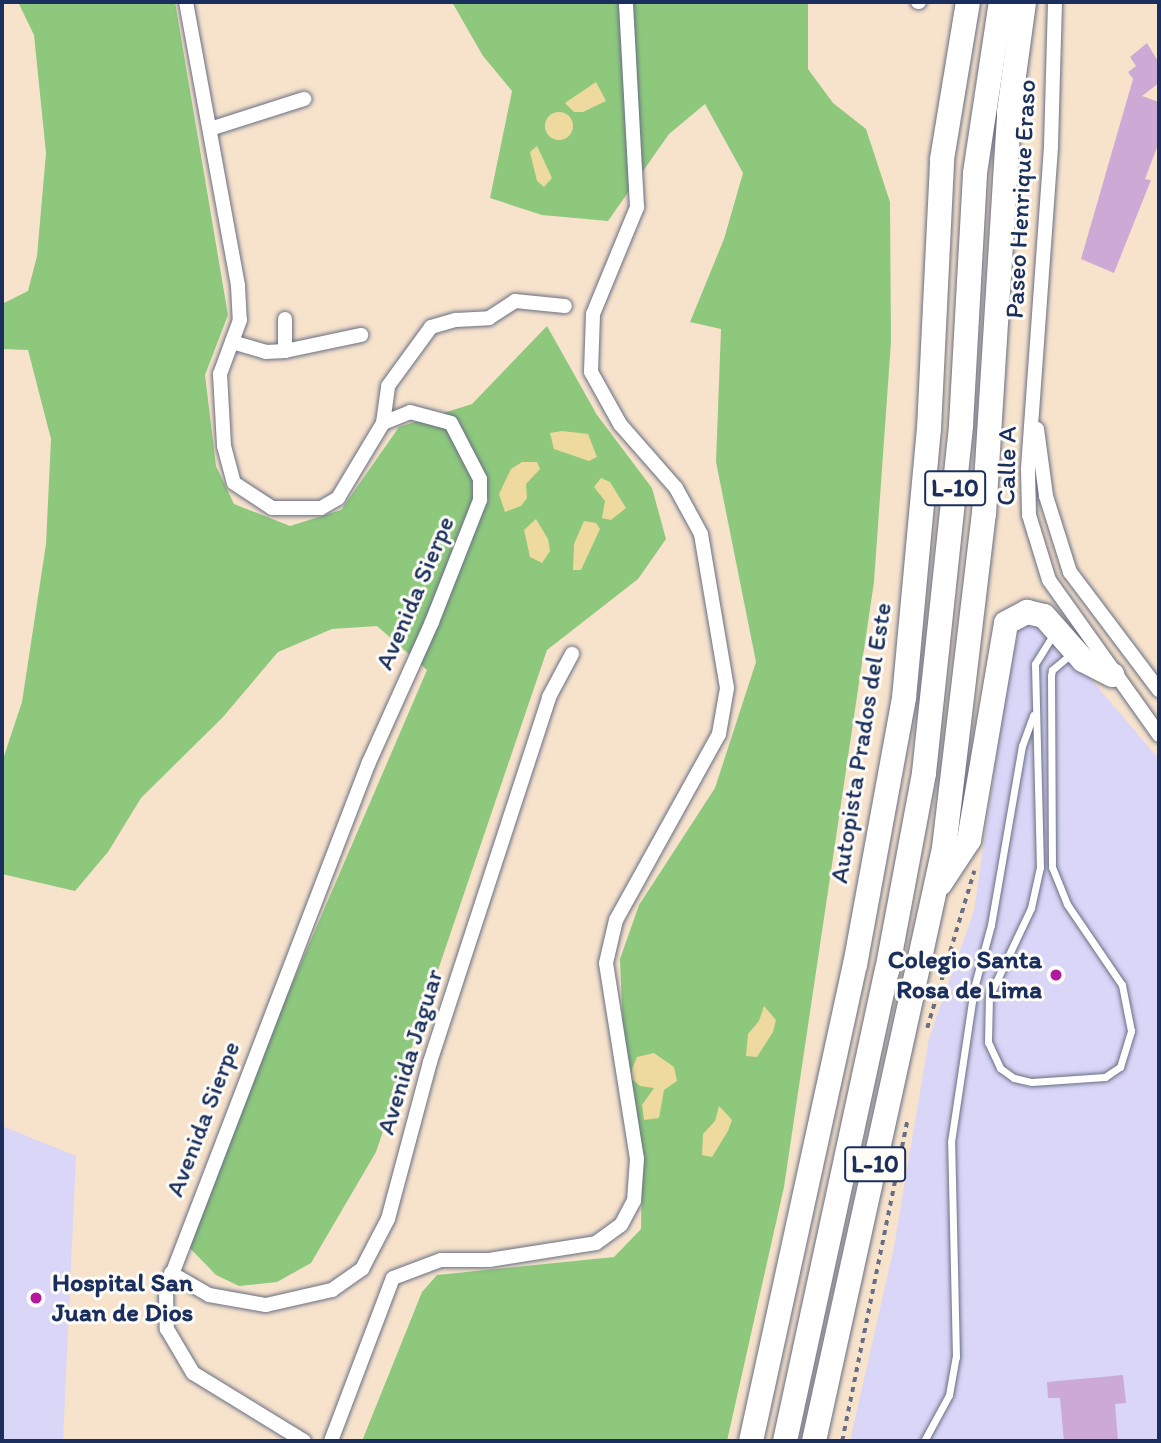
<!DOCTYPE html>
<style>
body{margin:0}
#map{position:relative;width:1161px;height:1443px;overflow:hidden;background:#f7e3cc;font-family:Itim,sans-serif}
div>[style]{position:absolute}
.built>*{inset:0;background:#d9d6f7}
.green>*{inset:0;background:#8ec87d}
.sand>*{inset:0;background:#eeda9e}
.round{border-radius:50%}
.building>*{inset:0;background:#cda9d5}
.path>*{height:3.5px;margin-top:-1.75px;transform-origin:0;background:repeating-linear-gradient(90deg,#686e84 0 5px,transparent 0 10px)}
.roads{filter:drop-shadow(0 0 2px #686e84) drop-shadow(0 0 2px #686e84)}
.lane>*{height:7px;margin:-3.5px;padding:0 3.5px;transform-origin:3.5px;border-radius:3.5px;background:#fff}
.street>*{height:14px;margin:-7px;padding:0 7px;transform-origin:7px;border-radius:7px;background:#fff}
.highway>*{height:24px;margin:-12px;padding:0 12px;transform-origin:12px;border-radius:12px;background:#fff}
.dots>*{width:19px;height:19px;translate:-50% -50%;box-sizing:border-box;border:4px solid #fdfcf7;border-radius:50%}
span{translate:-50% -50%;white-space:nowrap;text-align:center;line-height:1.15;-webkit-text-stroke:6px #fdfcf7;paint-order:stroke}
.shield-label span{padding:2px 5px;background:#fdfcf7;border:2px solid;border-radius:5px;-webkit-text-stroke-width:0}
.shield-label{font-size:24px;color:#1b2f5e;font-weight:700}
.street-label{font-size:26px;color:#1b2f5e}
.poi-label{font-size:26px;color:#1b2f5e;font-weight:700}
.right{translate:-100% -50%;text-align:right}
.left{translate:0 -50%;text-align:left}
.frame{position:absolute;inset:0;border:4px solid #1b2f5e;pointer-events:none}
</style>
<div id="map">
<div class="built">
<i style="clip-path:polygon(1043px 623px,1159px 759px,1159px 1441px,850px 1441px,894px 1247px,929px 1038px,974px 911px,1010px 664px,1021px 626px)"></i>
<i style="clip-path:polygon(2px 1126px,76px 1156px,63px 1441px,2px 1441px)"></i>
</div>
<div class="green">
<i style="clip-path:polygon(18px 2px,175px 2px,228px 315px,205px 375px,216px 466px,234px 504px,290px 526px,341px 510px,399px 427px,472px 404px,547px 326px,597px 415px,652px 488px,666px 539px,638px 579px,547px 650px,376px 1152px,311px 1263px,277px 1282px,239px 1286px,216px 1275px,182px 1240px,427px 670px,377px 626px,332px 629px,278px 652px,223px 717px,141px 798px,108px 852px,75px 891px,2px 874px,2px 762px,22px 702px,46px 544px,51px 439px,28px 350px,2px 349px,2px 304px,28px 291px,37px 256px,46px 153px,34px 35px)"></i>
<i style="clip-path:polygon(452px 2px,808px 2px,808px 69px,833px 103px,866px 129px,890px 202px,891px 342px,874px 582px,784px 1187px,727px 1441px,362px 1441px,422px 1292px,437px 1275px,614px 1257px,641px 1229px,642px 1158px,624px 1055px,620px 959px,639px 905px,715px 788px,756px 662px,716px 462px,721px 329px,690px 322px,724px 239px,743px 173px,705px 104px,669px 134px,608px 221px,542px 215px,490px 198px,512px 91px,483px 56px)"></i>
</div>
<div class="sand">
<i style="clip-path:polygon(596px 82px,606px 101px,583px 112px,574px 112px,565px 103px)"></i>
<i class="round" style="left:545px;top:112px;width:28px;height:28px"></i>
<i style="clip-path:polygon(537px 146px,552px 178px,544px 187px,537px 181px,530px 152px)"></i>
<i style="clip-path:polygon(562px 431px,588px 434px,597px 457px,589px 461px,554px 449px,550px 433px)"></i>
<i style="clip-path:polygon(522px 462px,537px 462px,540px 469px,526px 484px,527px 498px,521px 506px,505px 512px,499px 494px,511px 469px)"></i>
<i style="clip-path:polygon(601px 478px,610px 482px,626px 508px,611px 520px,602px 518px,605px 501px,594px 487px)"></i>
<i style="clip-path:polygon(536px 519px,548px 539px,550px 551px,542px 563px,530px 557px,524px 530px)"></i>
<i style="clip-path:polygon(584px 521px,596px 523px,600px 529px,581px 570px,573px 570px,574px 544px)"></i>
<i style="clip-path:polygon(764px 1006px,776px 1020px,773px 1032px,757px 1057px,746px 1056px,748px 1034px,759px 1021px)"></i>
<i style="clip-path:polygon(654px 1053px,674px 1067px,677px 1081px,664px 1090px,659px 1118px,644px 1120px,642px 1105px,654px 1088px,640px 1086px,631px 1078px,632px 1069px,637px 1057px)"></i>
<i style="clip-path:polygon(719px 1106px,732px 1120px,728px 1131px,712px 1157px,702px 1155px,703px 1134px,715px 1121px)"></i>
</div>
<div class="building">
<i style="clip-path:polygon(1147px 43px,1159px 63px,1159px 83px,1142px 96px,1159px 102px,1159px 142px,1145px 179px,1151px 180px,1114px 273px,1081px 259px,1133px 79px,1128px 72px,1136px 66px,1130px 57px)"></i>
<i style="clip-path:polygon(1123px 1375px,1126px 1403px,1115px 1404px,1118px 1441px,1064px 1441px,1060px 1398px,1048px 1398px,1047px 1382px)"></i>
</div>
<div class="path">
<i style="left:927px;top:1028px;width:164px;rotate:-73.3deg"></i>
<i style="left:842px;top:1441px;width:327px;rotate:-78.5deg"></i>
</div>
<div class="roads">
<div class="lane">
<i style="left:1053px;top:635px;width:34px;rotate:122deg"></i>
<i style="left:1035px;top:664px;width:203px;rotate:88.6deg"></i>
<i style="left:1040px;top:867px;width:42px;rotate:102.4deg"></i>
<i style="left:1031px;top:908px;width:98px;rotate:115.3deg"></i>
<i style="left:989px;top:997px;width:45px;rotate:91.3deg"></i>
<i style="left:988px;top:1042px;width:29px;rotate:65deg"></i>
<i style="left:1000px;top:1068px;width:17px;rotate:36deg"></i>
<i style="left:1014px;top:1078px;width:18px;rotate:13deg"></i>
<i style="left:1032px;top:1082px;width:73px;rotate:-3.9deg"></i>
<i style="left:1105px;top:1077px;width:18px;rotate:-34deg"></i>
<i style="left:1120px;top:1067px;width:38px;rotate:-73deg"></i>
<i style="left:1131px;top:1031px;width:47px;rotate:-101.1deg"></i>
<i style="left:1122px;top:985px;width:98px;rotate:-124.2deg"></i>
<i style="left:1067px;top:904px;width:40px;rotate:-112deg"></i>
<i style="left:1052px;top:867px;width:191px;rotate:-90.3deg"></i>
<i style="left:1051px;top:676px;width:6px;rotate:-81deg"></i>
<i style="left:1052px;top:670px;width:25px;rotate:-40deg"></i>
<i style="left:924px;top:1441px;width:52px;rotate:-61.5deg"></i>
<i style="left:949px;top:1395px;width:39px;rotate:-80deg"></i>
<i style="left:956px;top:1357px;width:215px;rotate:-91.3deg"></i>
<i style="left:951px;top:1142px;width:156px;rotate:-81.5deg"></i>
<i style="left:974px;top:988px;width:65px;rotate:-74.9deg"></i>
<i style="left:991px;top:925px;width:182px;rotate:-80.2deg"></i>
<i style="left:1022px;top:746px;width:33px;rotate:-70deg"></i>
</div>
<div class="street">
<i style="left:186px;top:2px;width:289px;rotate:79.6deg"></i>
<i style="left:238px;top:286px;width:34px;rotate:87deg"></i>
<i style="left:240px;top:320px;width:58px;rotate:110.3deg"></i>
<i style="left:220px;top:374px;width:72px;rotate:86.8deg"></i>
<i style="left:224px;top:446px;width:38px;rotate:75deg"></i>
<i style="left:234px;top:483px;width:45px;rotate:33.3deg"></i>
<i style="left:272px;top:508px;width:49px"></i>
<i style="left:321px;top:508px;width:20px;rotate:-30deg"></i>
<i style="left:338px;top:498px;width:87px;rotate:-59deg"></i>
<i style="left:383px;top:423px;width:29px;rotate:-22deg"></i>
<i style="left:410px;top:412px;width:42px;rotate:15deg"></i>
<i style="left:451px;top:423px;width:63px;rotate:62.6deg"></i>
<i style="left:480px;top:479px;width:21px;rotate:90deg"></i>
<i style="left:480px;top:500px;width:131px;rotate:111.5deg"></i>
<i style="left:432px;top:622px;width:154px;rotate:114.2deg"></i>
<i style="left:369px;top:762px;width:566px;rotate:111.03deg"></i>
<i style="left:166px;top:1290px;width:39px;rotate:89deg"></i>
<i style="left:167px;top:1329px;width:51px;rotate:59.4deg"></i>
<i style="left:193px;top:1373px;width:130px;rotate:31.5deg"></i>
<i style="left:918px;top:2px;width:1px"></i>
<i style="left:1055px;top:2px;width:145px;rotate:91.6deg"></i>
<i style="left:1051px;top:147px;width:324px;rotate:94.1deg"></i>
<i style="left:1028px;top:470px;width:45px;rotate:88.7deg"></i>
<i style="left:1029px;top:515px;width:68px;rotate:72.9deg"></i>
<i style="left:1049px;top:580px;width:190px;rotate:54.6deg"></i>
<i style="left:210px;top:129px;width:99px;rotate:-17.7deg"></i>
<i style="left:285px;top:319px;width:32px;rotate:90deg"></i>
<i style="left:232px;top:342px;width:35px;rotate:16deg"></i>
<i style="left:266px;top:352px;width:19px;rotate:-3deg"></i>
<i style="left:285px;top:351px;width:78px;rotate:-11.9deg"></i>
<i style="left:383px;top:423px;width:37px;rotate:-82deg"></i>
<i style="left:388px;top:386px;width:73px;rotate:-53.9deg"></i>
<i style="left:431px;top:327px;width:26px;rotate:-16deg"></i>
<i style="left:456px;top:320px;width:33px;rotate:-3deg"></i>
<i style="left:489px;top:318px;width:31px;rotate:-33deg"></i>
<i style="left:515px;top:301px;width:50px;rotate:5.7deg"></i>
<i style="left:1037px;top:429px;width:68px;rotate:82.3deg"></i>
<i style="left:1046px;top:496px;width:80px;rotate:72.5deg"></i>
<i style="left:1070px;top:572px;width:148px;rotate:53deg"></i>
<i style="left:171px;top:1273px;width:44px;rotate:30.1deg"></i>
<i style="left:209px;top:1295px;width:58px;rotate:10deg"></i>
<i style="left:266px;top:1305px;width:68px;rotate:-12.8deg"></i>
<i style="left:332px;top:1290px;width:37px;rotate:-35deg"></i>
<i style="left:362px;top:1269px;width:56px;rotate:-62.5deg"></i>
<i style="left:388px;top:1219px;width:163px;rotate:-75deg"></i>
<i style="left:430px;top:1062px;width:384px;rotate:-71.9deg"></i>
<i style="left:549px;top:697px;width:49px;rotate:-61.9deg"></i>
<i style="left:331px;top:1441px;width:174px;rotate:-69.2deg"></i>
<i style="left:393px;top:1278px;width:51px;rotate:-20.6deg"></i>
<i style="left:441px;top:1260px;width:48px"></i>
<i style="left:489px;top:1260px;width:108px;rotate:-9deg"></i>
<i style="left:596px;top:1243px;width:31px;rotate:-36deg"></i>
<i style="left:621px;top:1225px;width:27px;rotate:-62deg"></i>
<i style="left:634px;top:1201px;width:42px;rotate:-85.9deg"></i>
<i style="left:637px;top:1159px;width:198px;rotate:-99deg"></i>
<i style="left:606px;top:963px;width:44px;rotate:-76.9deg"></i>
<i style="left:616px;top:920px;width:213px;rotate:-61deg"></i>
<i style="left:719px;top:734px;width:47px;rotate:-80.1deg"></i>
<i style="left:727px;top:688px;width:156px;rotate:-99.6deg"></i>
<i style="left:701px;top:534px;width:52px;rotate:-118.5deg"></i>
<i style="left:676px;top:488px;width:85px;rotate:-131.2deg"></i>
<i style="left:620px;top:424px;width:60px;rotate:-119.1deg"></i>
<i style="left:591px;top:372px;width:58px;rotate:-88deg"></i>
<i style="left:593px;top:314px;width:116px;rotate:-67.6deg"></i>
<i style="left:637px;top:207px;width:205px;rotate:-93.1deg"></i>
</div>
<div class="highway">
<i style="left:940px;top:884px;width:53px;rotate:-56.6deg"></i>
<i style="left:969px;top:840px;width:220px;rotate:-80.3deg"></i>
<i style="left:1006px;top:623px;width:24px;rotate:-28deg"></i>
<i style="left:1027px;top:612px;width:17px;rotate:13deg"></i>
<i style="left:1044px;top:616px;width:59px;rotate:48.4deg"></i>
<i style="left:1083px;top:660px;width:33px;rotate:27deg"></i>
<i style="left:751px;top:1441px;width:487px;rotate:-77.7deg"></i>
<i style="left:855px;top:965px;width:271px;rotate:-79.6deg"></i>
<i style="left:904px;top:698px;width:270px;rotate:-84.7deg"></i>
<i style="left:929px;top:429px;width:270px;rotate:-87.2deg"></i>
<i style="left:942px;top:159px;width:159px;rotate:-80.6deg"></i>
<i style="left:785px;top:1441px;width:481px;rotate:-77.8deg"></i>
<i style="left:887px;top:971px;width:201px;rotate:-79.4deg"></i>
<i style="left:924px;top:773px;width:350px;rotate:-83.9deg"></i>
<i style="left:961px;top:425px;width:252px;rotate:-86.8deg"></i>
<i style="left:975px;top:173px;width:173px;rotate:-81.4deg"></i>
<i style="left:814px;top:1441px;width:607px;rotate:-77.63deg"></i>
<i style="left:944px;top:848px;width:336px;rotate:-83.2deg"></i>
<i style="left:984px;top:514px;width:403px;rotate:-86.4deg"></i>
<i style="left:1009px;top:112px;width:111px;rotate:-82.2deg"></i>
</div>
</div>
<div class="dots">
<i style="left:1056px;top:975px;background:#b5179e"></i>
<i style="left:36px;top:1298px;background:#b5179e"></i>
</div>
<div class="shield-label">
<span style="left:955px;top:488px">L-10</span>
<span style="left:875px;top:1164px">L-10</span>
</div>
<div class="street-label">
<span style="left:1021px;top:199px;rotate:-87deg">Paseo Henrique Eraso</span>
<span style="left:1007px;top:466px;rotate:-89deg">Calle A</span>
<span style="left:415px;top:593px;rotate:-67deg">Avenida Sierpe</span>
<span style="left:861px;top:743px;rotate:-81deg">Autopista Prados del Este</span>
<span style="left:410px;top:1052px;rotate:-73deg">Avenida Jaguar</span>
<span style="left:203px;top:1119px;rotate:-69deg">Avenida Sierpe</span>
</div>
<div class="poi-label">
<span class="right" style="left:1042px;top:975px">Colegio Santa<br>Rosa de Lima</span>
<span class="left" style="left:52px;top:1298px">Hospital San<br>Juan de Dios</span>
</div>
<div class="frame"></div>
</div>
